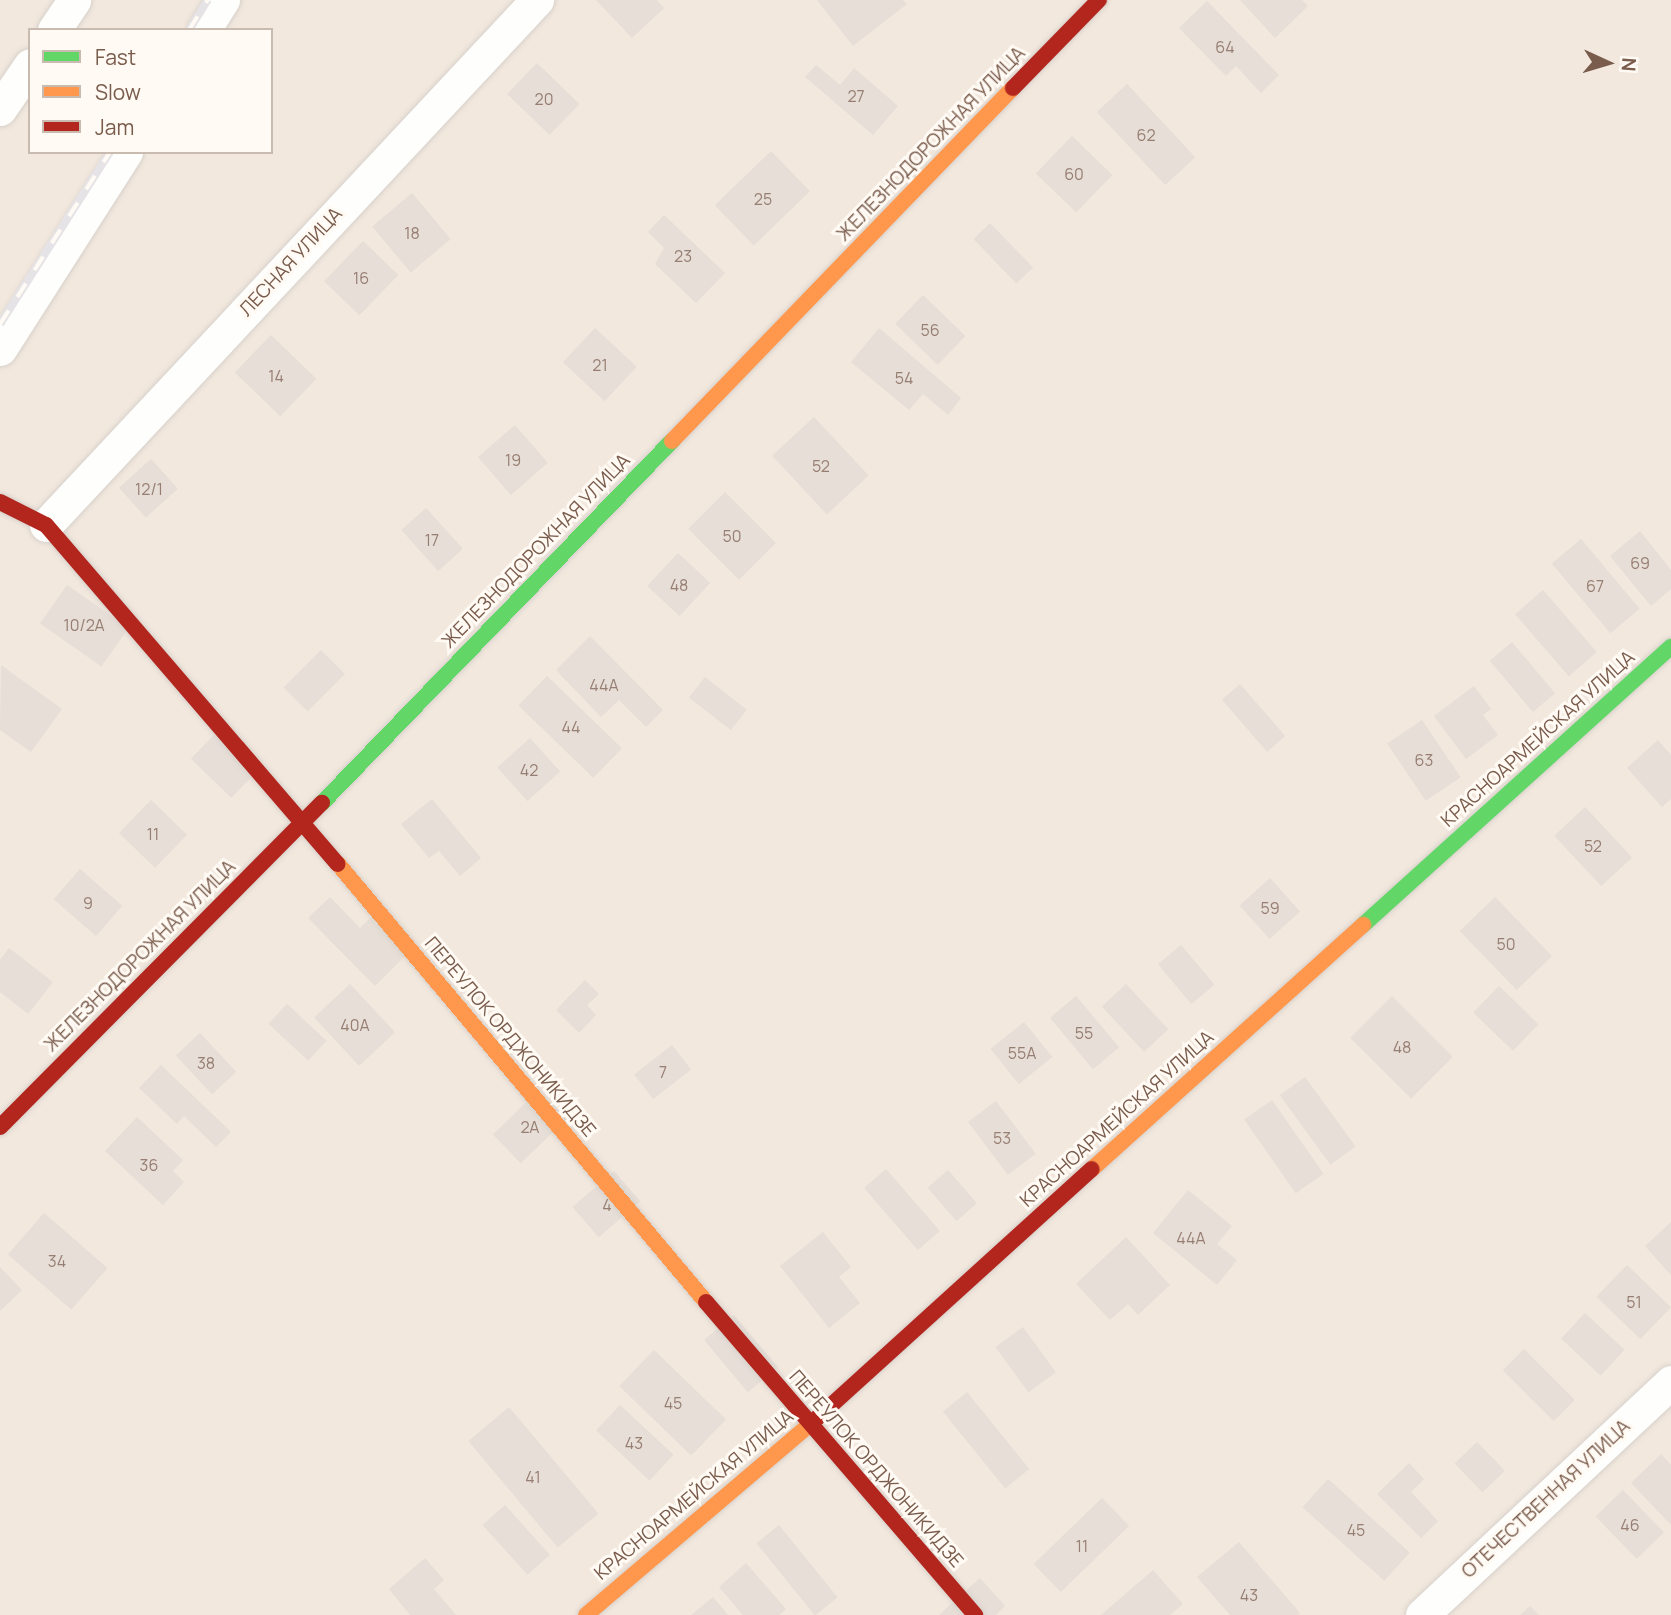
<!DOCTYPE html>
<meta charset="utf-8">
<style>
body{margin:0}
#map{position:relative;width:1671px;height:1615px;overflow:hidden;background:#f9f5f0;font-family:Manrope,sans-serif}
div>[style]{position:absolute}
.residential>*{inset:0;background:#f2e8de}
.building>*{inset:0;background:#e6ded7;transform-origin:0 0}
.roads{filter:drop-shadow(0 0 2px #d7d1cb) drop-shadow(0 0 2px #d7d1cb)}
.street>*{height:33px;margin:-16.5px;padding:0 16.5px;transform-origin:16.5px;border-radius:16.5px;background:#fefefd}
.fast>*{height:16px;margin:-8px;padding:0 8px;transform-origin:8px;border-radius:8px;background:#63d668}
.slow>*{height:16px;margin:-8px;padding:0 8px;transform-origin:8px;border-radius:8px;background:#ff974d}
.jam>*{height:16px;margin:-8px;padding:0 8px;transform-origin:8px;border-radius:8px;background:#b3261e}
.rail>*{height:8px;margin-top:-4px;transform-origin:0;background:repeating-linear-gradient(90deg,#fffaf3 0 16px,#e6e3e7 0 32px);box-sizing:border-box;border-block:2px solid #e6e3e7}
span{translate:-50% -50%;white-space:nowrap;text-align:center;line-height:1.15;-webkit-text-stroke:6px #fffaf3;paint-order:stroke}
.number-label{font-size:16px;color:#977e72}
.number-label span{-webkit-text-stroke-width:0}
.street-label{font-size:19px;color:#7a5c4d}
.legend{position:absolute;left:28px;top:28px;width:245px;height:126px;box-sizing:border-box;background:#fffaf3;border:2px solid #cabbb1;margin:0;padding:9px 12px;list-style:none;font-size:21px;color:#7a5c4d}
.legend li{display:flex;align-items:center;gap:14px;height:35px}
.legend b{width:35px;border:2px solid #cabbb1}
.north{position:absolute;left:1573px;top:28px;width:70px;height:70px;-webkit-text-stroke:5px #fffaf3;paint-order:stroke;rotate:94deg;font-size:19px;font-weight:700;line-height:28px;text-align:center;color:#7a5c4d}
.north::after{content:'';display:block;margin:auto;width:24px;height:32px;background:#7a5c4d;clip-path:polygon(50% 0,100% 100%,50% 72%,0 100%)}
</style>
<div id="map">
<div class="residential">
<i style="clip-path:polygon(evenodd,0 0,1671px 0,1671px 1615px,0 1615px,0 0,30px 30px,271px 30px,271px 152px,30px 152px,30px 30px)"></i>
</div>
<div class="building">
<i style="clip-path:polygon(596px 0,657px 0,664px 8px,632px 38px)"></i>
<i style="clip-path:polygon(817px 0,903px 0,907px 4px,853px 46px)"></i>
<i style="clip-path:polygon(1240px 0,1302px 0,1308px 6px,1275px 38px)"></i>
<i style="clip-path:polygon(1207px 1px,1279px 75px,1261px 93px,1236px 66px,1226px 76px,1179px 28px)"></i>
<i style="left:537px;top:63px;width:59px;height:43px;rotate:44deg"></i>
<i style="clip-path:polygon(816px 65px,840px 85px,854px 68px,898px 106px,873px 135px,805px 77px)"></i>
<i style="left:1127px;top:84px;width:100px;height:41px;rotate:47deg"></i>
<i style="left:1072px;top:136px;width:56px;height:52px;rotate:44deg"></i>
<i style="left:771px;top:151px;width:56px;height:78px;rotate:46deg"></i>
<i style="left:412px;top:193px;width:60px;height:52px;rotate:50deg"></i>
<i style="clip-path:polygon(664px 215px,725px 273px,696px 303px,655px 264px,664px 248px,648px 232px)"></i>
<i style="left:990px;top:223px;width:62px;height:23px;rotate:46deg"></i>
<i style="left:363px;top:241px;width:49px;height:56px;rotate:44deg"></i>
<i style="left:923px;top:295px;width:59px;height:40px;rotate:44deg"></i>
<i style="left:595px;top:328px;width:57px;height:47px;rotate:43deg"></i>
<i style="clip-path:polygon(879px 328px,961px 398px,948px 415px,923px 394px,909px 410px,851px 362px)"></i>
<i style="left:271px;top:335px;width:63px;height:52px;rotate:44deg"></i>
<i style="left:814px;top:417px;width:80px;height:57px;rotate:47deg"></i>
<i style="left:515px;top:425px;width:50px;height:49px;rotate:49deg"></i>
<i style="left:151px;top:459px;width:40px;height:43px;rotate:48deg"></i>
<i style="left:725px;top:492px;width:72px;height:52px;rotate:45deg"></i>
<i style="left:426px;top:508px;width:55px;height:33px;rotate:48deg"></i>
<i style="clip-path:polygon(1640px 531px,1671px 570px,1671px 589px,1651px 606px,1610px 556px)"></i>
<i style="left:1581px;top:539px;width:91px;height:38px;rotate:50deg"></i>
<i style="left:678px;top:553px;width:44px;height:45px;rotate:43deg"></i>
<i style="left:67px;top:585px;width:75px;height:47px;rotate:35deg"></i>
<i style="left:1543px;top:590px;width:82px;height:37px;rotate:49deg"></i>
<i style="clip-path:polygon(590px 636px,663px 710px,646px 727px,619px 700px,601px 717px,556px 670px)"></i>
<i style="left:1512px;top:642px;width:67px;height:29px;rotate:50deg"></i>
<i style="left:321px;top:650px;width:34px;height:53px;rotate:45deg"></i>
<i style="clip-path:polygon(1px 665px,62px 709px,31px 752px,0 730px)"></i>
<i style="left:547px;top:676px;width:104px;height:41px;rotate:44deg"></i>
<i style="left:705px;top:677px;width:53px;height:26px;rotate:38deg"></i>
<i style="left:1240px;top:684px;width:69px;height:24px;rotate:49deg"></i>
<i style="clip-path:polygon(1474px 686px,1491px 709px,1483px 715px,1498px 735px,1466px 759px,1434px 716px)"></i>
<i style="left:1422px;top:720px;width:69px;height:42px;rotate:56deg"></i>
<i style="left:214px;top:735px;width:56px;height:33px;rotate:44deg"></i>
<i style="left:530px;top:738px;width:45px;height:44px;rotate:48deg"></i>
<i style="clip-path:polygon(1658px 740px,1671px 755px,1671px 799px,1662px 807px,1627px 768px)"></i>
<i style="clip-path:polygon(432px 799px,481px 858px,460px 876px,439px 851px,429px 858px,401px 824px)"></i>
<i style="left:151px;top:800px;width:50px;height:46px;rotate:44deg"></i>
<i style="left:1585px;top:807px;width:69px;height:42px;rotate:47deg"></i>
<i style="left:80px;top:869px;width:56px;height:40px;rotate:41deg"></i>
<i style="left:1270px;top:878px;width:45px;height:41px;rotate:48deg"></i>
<i style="clip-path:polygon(330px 897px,360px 928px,370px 918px,406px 955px,375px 986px,308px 918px)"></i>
<i style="left:1495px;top:897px;width:82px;height:49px;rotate:46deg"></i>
<i style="left:1181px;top:945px;width:52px;height:30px;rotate:50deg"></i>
<i style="clip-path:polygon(9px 948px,53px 982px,28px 1014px,0 992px,0 960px)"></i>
<i style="clip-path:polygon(585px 980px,599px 994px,587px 1005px,596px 1015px,579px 1033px,556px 1010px)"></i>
<i style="left:350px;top:984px;width:66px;height:49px;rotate:47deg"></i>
<i style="left:1126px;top:984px;width:62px;height:33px;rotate:47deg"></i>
<i style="left:1499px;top:986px;width:55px;height:37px;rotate:44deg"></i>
<i style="left:1076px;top:996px;width:67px;height:34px;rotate:50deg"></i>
<i style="left:1392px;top:996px;width:86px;height:59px;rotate:45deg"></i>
<i style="left:287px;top:1004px;width:54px;height:27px;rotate:43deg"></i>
<i style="left:1024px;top:1022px;width:45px;height:43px;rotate:51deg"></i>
<i style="left:200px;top:1033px;width:53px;height:33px;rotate:47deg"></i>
<i style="left:672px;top:1045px;width:31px;height:48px;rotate:52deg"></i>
<i style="clip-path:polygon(161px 1065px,231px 1132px,216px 1147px,184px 1116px,177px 1124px,139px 1088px)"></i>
<i style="left:1305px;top:1077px;width:86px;height:31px;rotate:54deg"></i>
<i style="left:539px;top:1090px;width:40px;height:64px;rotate:46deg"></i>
<i style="left:1272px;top:1100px;width:90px;height:34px;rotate:55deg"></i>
<i style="left:996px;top:1101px;width:66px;height:35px;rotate:53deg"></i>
<i style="clip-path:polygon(137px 1117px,183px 1160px,173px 1171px,184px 1182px,163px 1205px,105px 1151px)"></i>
<i style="left:886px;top:1169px;width:82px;height:29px;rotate:49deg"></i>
<i style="left:948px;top:1170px;width:44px;height:27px;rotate:49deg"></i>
<i style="left:614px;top:1171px;width:40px;height:55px;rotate:49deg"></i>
<i style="clip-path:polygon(1188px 1190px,1232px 1226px,1217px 1244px,1237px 1260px,1217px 1285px,1153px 1233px)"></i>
<i style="left:44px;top:1213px;width:84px;height:55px;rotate:41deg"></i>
<i style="clip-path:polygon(1671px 1222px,1671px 1275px,1645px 1246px)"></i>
<i style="clip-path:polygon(823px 1232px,851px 1267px,839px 1277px,860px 1303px,829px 1328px,780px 1266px)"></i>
<i style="clip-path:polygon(1126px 1237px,1170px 1285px,1138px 1315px,1128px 1304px,1110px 1320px,1076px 1284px)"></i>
<i style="left:1627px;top:1265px;width:61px;height:44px;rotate:44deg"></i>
<i style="clip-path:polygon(0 1267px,22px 1290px,0 1311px)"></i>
<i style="left:1585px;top:1313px;width:54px;height:35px;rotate:43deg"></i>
<i style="left:734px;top:1315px;width:68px;height:39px;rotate:50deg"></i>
<i style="left:1023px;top:1327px;width:56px;height:34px;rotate:54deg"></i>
<i style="left:1524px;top:1349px;width:72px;height:30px;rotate:45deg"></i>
<i style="left:654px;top:1350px;width:100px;height:50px;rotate:44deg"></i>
<i style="left:967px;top:1392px;width:99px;height:31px;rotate:51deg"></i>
<i style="left:620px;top:1405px;width:73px;height:35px;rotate:43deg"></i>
<i style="left:509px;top:1407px;width:139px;height:53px;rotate:50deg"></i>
<i style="left:1477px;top:1442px;width:40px;height:31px;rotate:46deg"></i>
<i style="clip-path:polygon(1661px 1454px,1671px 1465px,1671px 1525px,1631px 1483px)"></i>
<i style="clip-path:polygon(1409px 1463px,1424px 1479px,1411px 1492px,1438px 1521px,1421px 1538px,1377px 1494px)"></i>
<i style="left:1328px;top:1479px;width:110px;height:38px;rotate:42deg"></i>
<i style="left:1623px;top:1490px;width:59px;height:38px;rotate:46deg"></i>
<i style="left:1102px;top:1498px;width:39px;height:95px;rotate:46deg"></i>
<i style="left:505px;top:1505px;width:67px;height:30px;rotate:48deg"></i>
<i style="left:779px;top:1525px;width:93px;height:29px;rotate:51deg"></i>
<i style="clip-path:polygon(1239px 1542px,1300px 1613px,1298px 1615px,1230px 1615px,1197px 1577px)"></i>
<i style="clip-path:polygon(425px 1558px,444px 1580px,434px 1589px,456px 1615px,410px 1615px,389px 1589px)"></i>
<i style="clip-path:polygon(746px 1563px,786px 1609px,779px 1615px,743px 1615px,719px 1587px)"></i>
<i style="clip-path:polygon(1153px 1570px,1183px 1604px,1170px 1615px,1101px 1615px)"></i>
<i style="clip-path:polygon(980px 1578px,1005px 1606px,996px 1615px,939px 1615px)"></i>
<i style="clip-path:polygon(713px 1597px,728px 1615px,691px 1615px)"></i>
<i style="clip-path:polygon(1530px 1606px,1539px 1615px,1520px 1615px)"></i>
</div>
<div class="roads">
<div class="street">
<i style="left:54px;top:30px;width:36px;rotate:-56deg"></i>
<i style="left:204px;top:30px;width:36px;rotate:-58deg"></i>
<i style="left:0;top:109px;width:53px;rotate:-55.7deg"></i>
<i style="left:0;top:349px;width:234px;rotate:-57.4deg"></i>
<i style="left:46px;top:525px;width:719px;rotate:-46.92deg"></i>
<i style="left:1422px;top:1615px;width:341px;rotate:-43.1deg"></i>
</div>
<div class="fast">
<i style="left:322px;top:803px;width:504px;rotate:-45.97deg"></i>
<i style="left:1363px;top:925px;width:415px;rotate:-42.1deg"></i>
</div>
<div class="slow">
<i style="left:672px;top:441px;width:491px;rotate:-46deg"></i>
<i style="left:338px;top:864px;width:572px;rotate:49.96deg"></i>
<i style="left:1092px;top:1169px;width:365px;rotate:-42deg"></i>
<i style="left:586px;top:1615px;width:302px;rotate:-40.4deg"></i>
</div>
<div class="jam">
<i style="left:1013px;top:88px;width:123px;rotate:-45.7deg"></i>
<i style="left:0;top:502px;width:51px;rotate:26.6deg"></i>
<i style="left:46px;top:525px;width:447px;rotate:49.3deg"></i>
<i style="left:0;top:1127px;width:457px;rotate:-45.2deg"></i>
<i style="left:706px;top:1302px;width:413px;rotate:49.3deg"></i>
<i style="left:816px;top:1419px;width:372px;rotate:-42.2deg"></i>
</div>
</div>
<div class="rail">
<i style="left:189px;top:30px;width:36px;rotate:-58deg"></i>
<i style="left:0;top:324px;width:204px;rotate:-57.4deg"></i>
</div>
<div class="number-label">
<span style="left:1225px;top:47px">64</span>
<span style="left:856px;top:96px">27</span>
<span style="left:544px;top:99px">20</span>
<span style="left:1146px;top:135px">62</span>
<span style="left:1074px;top:174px">60</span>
<span style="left:763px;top:199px">25</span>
<span style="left:412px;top:233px">18</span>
<span style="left:683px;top:256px">23</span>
<span style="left:361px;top:278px">16</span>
<span style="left:930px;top:330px">56</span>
<span style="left:600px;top:365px">21</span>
<span style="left:276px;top:376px">14</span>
<span style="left:904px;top:378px">54</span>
<span style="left:513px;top:460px">19</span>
<span style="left:821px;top:466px">52</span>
<span style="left:149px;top:489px">12/1</span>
<span style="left:732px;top:536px">50</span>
<span style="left:432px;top:540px">17</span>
<span style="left:1640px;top:563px">69</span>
<span style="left:679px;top:585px">48</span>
<span style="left:1595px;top:586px">67</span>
<span style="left:84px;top:625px">10/2А</span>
<span style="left:604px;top:685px">44А</span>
<span style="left:571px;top:727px">44</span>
<span style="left:1424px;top:760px">63</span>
<span style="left:529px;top:770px">42</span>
<span style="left:153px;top:834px">11</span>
<span style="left:1593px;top:846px">52</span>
<span style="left:88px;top:903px">9</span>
<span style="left:1270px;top:908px">59</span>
<span style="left:1506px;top:944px">50</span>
<span style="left:355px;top:1025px">40А</span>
<span style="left:1084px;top:1033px">55</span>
<span style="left:1402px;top:1047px">48</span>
<span style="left:1022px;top:1053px">55А</span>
<span style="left:206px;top:1063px">38</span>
<span style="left:663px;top:1072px">7</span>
<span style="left:530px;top:1127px">2А</span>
<span style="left:1002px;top:1138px">53</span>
<span style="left:149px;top:1165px">36</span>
<span style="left:607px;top:1205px">4</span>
<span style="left:1191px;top:1238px">44А</span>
<span style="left:57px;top:1261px">34</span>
<span style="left:1634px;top:1302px">51</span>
<span style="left:673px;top:1403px">45</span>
<span style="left:634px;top:1443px">43</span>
<span style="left:533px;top:1477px">41</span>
<span style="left:1630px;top:1525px">46</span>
<span style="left:1356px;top:1530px">45</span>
<span style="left:1082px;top:1546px">11</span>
<span style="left:1249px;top:1595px">43</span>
</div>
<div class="street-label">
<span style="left:931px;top:144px;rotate:-46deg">ЖЕЛЕЗНОДОРОЖНАЯ УЛИЦА</span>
<span style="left:291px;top:262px;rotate:-47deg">ЛЕСНАЯ УЛИЦА</span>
<span style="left:536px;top:551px;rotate:-46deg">ЖЕЛЕЗНОДОРОЖНАЯ УЛИЦА</span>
<span style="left:1538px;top:739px;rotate:-42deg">КРАСНОАРМЕЙСКАЯ УЛИЦА</span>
<span style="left:140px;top:956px;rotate:-45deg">ЖЕЛЕЗНОДОРОЖНАЯ УЛИЦА</span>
<span style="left:510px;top:1037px;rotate:50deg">ПЕРЕУЛОК ОРДЖОНИКИДЗЕ</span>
<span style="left:1117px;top:1119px;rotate:-42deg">КРАСНОАРМЕЙСКАЯ УЛИЦА</span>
<span style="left:876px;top:1469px;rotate:49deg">ПЕРЕУЛОК ОРДЖОНИКИДЗЕ</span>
<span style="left:694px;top:1495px;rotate:-40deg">КРАСНОАРМЕЙСКАЯ УЛИЦА</span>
<span style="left:1546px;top:1499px;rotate:-43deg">ОТЕЧЕСТВЕННАЯ УЛИЦА</span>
</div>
<ul class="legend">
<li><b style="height:9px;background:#63d668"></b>Fast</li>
<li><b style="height:9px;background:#ff974d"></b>Slow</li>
<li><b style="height:9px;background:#b3261e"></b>Jam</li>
</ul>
<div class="north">N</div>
</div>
